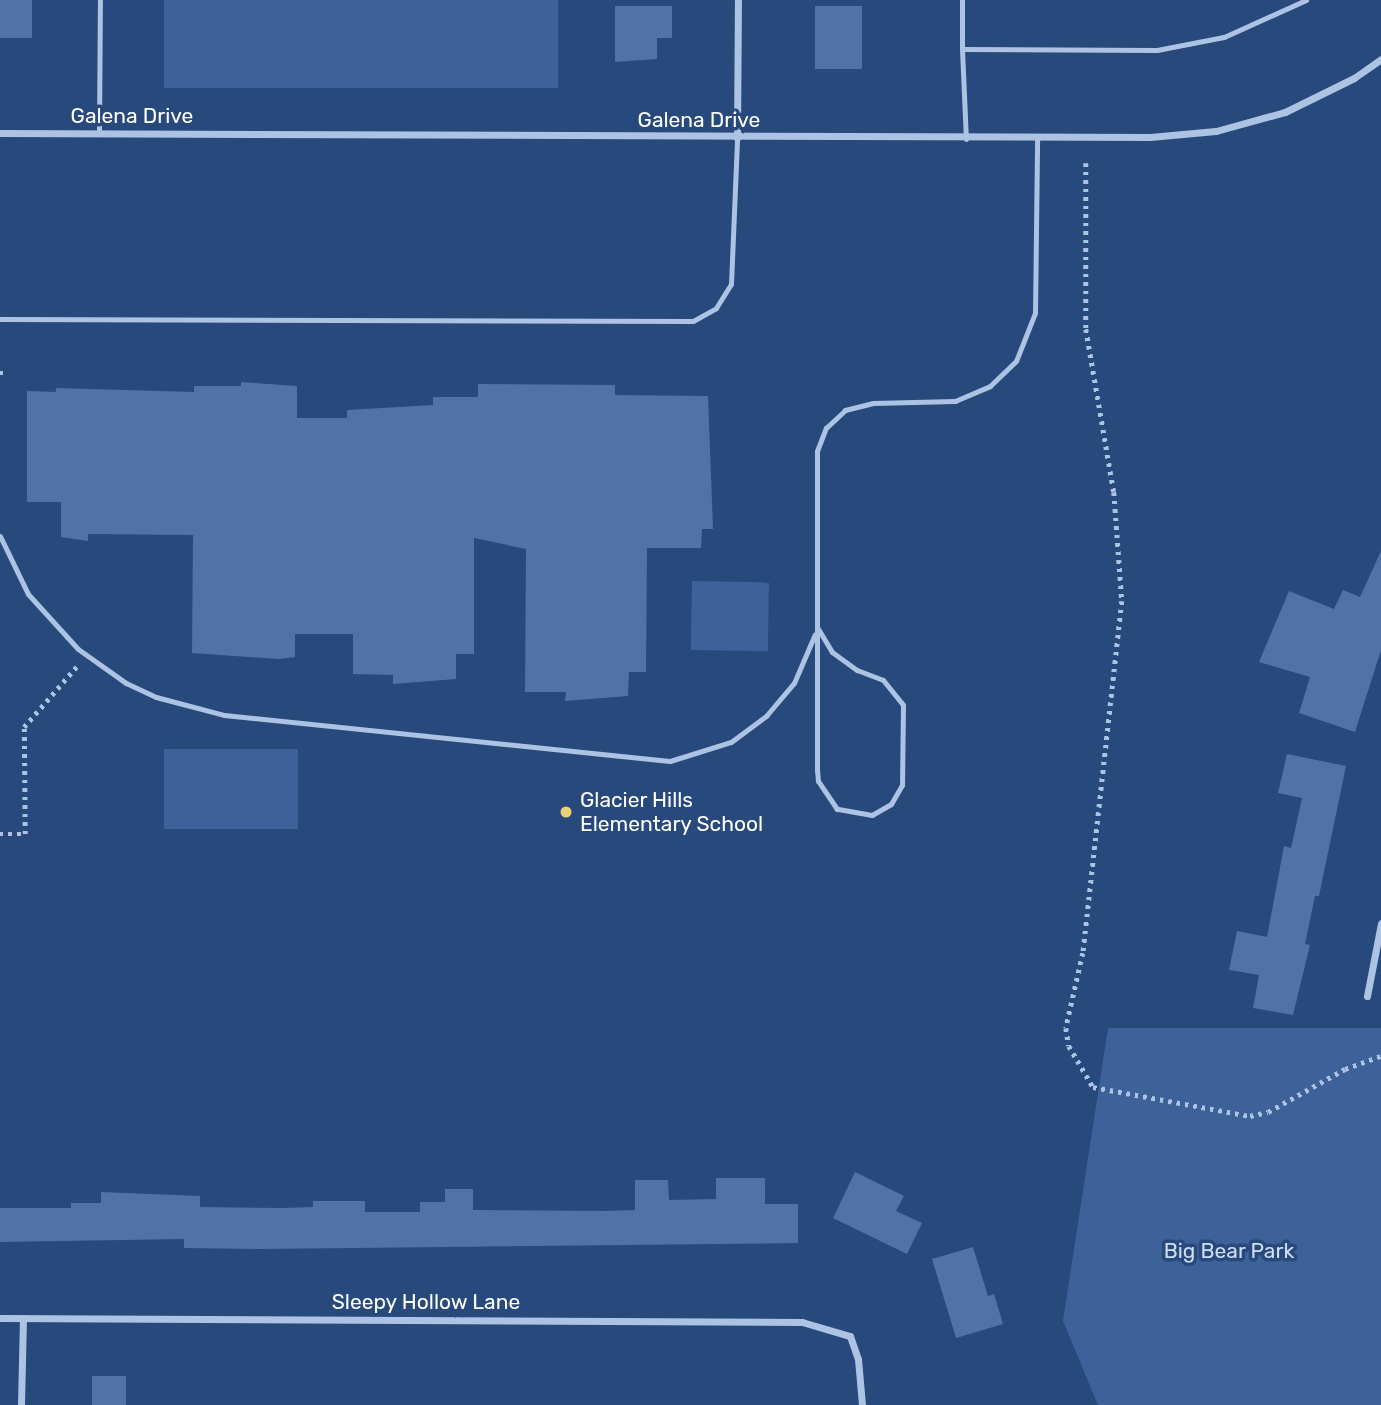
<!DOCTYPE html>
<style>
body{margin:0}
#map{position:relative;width:1381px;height:1405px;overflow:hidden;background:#28497c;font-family:Rubik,sans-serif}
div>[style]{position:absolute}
.green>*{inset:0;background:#3c6299;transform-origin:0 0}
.building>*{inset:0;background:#5172a4;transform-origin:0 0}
.path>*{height:4.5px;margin-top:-2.25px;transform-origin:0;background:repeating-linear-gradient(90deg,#adc3e4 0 3.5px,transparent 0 8.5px)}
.service>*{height:5px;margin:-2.5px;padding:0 2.5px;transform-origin:2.5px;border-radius:2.5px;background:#adc3e4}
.minor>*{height:7px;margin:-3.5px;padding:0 3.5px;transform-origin:3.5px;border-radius:3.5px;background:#adc3e4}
.dots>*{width:19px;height:19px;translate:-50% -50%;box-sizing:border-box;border:4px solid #28497c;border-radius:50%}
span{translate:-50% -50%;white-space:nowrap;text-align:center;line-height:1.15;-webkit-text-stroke:7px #28497c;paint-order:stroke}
.street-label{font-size:21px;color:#fff}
.poi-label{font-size:21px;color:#fff}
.left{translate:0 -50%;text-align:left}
.park-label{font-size:21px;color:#cfdef4}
</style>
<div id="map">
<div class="green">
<i style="left:164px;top:0;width:394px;height:88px"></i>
<i style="left:692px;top:581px;width:77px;height:69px;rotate:1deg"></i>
<i style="left:164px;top:749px;width:134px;height:80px"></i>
<i style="clip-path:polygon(1108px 1028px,1381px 1028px,1381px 1405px,1098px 1405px,1063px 1321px)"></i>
</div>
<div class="building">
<i style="left:0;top:0;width:32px;height:38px"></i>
<i style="clip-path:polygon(615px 6px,672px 6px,672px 38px,657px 38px,657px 59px,615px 62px)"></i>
<i style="left:862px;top:6px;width:63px;height:47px;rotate:90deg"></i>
<i style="clip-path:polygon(241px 382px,297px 386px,297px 418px,347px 418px,347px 410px,433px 405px,433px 397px,478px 397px,478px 384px,615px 385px,615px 395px,708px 396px,713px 529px,702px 529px,701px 548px,647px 548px,646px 672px,629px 672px,628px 696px,565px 701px,566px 692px,525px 692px,526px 549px,474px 538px,474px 654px,456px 654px,456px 679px,393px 684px,393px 675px,353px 674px,353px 634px,295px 634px,295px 657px,279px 659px,192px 653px,193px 535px,88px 534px,88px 541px,61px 537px,61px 502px,27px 502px,27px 391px,56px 392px,56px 388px,194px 392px,194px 386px,241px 386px)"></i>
<i style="clip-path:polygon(1381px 551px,1381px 650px,1355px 732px,1299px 713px,1310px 677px,1259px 662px,1289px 591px,1334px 609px,1343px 590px,1360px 597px)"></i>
<i style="clip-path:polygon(1287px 754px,1346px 766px,1319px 896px,1315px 896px,1305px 944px,1310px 945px,1293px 1015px,1253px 1008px,1259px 975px,1229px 970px,1237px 931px,1267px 937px,1284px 846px,1291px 848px,1302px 798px,1278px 793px)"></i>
<i style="clip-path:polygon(855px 1172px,904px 1196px,896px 1211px,922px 1223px,907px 1254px,833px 1218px)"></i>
<i style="clip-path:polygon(716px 1178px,765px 1178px,765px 1204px,798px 1204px,798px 1243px,263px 1249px,184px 1248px,184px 1239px,0 1242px,0 1208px,71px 1208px,71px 1203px,101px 1203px,101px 1192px,200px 1196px,200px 1207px,282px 1208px,313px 1207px,313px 1201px,365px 1201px,365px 1212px,420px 1212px,420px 1202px,445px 1202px,445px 1189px,473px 1189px,473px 1210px,605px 1211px,635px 1210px,635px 1180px,668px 1180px,669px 1200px,716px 1199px)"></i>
<i style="clip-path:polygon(973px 1247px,988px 1296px,994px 1294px,1003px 1324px,956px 1338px,932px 1259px)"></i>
<i style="left:92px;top:1376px;width:34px;height:29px"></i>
</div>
<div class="path">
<i style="left:1086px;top:163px;width:166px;rotate:90deg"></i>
<i style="left:1086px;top:329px;width:165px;rotate:80.3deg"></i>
<i style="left:1114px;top:492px;width:109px;rotate:85.8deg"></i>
<i style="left:1122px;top:601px;width:354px;rotate:96.3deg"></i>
<i style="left:1083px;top:953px;width:77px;rotate:102.8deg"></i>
<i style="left:1066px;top:1028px;width:18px;rotate:81deg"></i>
<i style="left:1069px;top:1046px;width:48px;rotate:59.7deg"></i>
<i style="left:1093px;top:1087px;width:160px;rotate:10.5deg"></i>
<i style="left:1250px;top:1116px;width:18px;rotate:-13deg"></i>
<i style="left:1268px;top:1112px;width:88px;rotate:-29.2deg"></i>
<i style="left:1345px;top:1069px;width:38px;rotate:-20deg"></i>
<i style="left:0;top:373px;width:8px"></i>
<i style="left:0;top:834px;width:25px"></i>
<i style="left:25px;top:834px;width:107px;rotate:-90.5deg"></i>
<i style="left:24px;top:727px;width:81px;rotate:-49deg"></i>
</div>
<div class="service">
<i style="left:962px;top:0;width:49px;rotate:90deg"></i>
<i style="left:962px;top:49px;width:195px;rotate:0.3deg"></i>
<i style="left:1157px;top:50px;width:68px;rotate:-11deg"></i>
<i style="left:1224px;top:37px;width:90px;rotate:-24.3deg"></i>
<i style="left:962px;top:49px;width:90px;rotate:87.5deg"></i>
<i style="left:99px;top:133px;width:133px;rotate:-89.6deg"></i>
<i style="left:0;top:319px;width:693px;rotate:0.17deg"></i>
<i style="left:693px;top:321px;width:26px;rotate:-29deg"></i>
<i style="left:716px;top:308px;width:28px;rotate:-58deg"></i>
<i style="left:731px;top:284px;width:146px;rotate:-87.6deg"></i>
<i style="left:0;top:536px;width:64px;rotate:64.2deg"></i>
<i style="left:28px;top:594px;width:74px;rotate:47.7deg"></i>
<i style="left:78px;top:649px;width:59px;rotate:35.3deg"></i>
<i style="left:126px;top:683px;width:33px;rotate:25deg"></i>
<i style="left:156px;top:697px;width:70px;rotate:14.8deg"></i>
<i style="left:224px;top:715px;width:448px;rotate:5.9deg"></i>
<i style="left:670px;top:761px;width:64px;rotate:-17.3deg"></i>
<i style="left:731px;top:742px;width:44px;rotate:-36.6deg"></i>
<i style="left:766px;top:716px;width:43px;rotate:-49.7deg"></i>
<i style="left:794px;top:683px;width:53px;rotate:-66.8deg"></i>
<i style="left:817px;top:627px;width:29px;rotate:59deg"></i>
<i style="left:832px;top:652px;width:31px;rotate:36deg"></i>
<i style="left:857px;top:670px;width:28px;rotate:21deg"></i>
<i style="left:883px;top:680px;width:32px;rotate:51deg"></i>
<i style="left:903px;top:705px;width:80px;rotate:90.7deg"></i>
<i style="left:902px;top:785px;width:22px;rotate:120deg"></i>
<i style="left:891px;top:804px;width:22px;rotate:150deg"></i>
<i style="left:872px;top:815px;width:36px;rotate:-170deg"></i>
<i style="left:837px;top:809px;width:34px;rotate:-124deg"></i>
<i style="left:818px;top:781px;width:11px;rotate:-95deg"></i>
<i style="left:817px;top:770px;width:319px;rotate:-90deg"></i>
<i style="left:817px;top:451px;width:25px;rotate:-69deg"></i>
<i style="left:826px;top:428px;width:26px;rotate:-43deg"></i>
<i style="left:845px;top:410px;width:29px;rotate:-14deg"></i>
<i style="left:873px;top:403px;width:82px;rotate:-1.4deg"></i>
<i style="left:955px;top:401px;width:38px;rotate:-23deg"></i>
<i style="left:990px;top:386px;width:36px;rotate:-44deg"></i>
<i style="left:1016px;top:361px;width:52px;rotate:-68.4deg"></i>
<i style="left:1035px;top:313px;width:174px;rotate:-89.3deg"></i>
</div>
<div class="minor">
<i style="left:0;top:133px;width:1150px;rotate:0.2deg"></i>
<i style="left:1150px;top:137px;width:66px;rotate:-5.2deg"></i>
<i style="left:1216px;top:131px;width:72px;rotate:-15.4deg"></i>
<i style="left:1285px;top:112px;width:77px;rotate:-26.2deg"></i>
<i style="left:1354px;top:78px;width:33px;rotate:-35deg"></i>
<i style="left:737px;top:138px;width:138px;rotate:-89.6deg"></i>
<i style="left:1367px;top:996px;width:74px;rotate:-79.1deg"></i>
<i style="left:0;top:1318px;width:802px;rotate:0.29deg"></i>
<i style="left:802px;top:1322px;width:50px;rotate:16.3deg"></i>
<i style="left:850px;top:1336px;width:24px;rotate:71deg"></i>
<i style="left:858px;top:1359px;width:46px;rotate:85deg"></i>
<i style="left:21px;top:1405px;width:87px;rotate:-88.7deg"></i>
</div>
<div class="dots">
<i style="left:566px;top:812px;background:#ebcf74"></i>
</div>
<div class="street-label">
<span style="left:132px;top:116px">Galena Drive</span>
<span style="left:699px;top:120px">Galena Drive</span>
<span style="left:426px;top:1302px">Sleepy Hollow Lane</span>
</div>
<div class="poi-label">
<span class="left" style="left:580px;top:812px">Glacier Hills<br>Elementary School</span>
</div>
<div class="park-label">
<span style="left:1229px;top:1251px">Big Bear Park</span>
</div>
</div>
